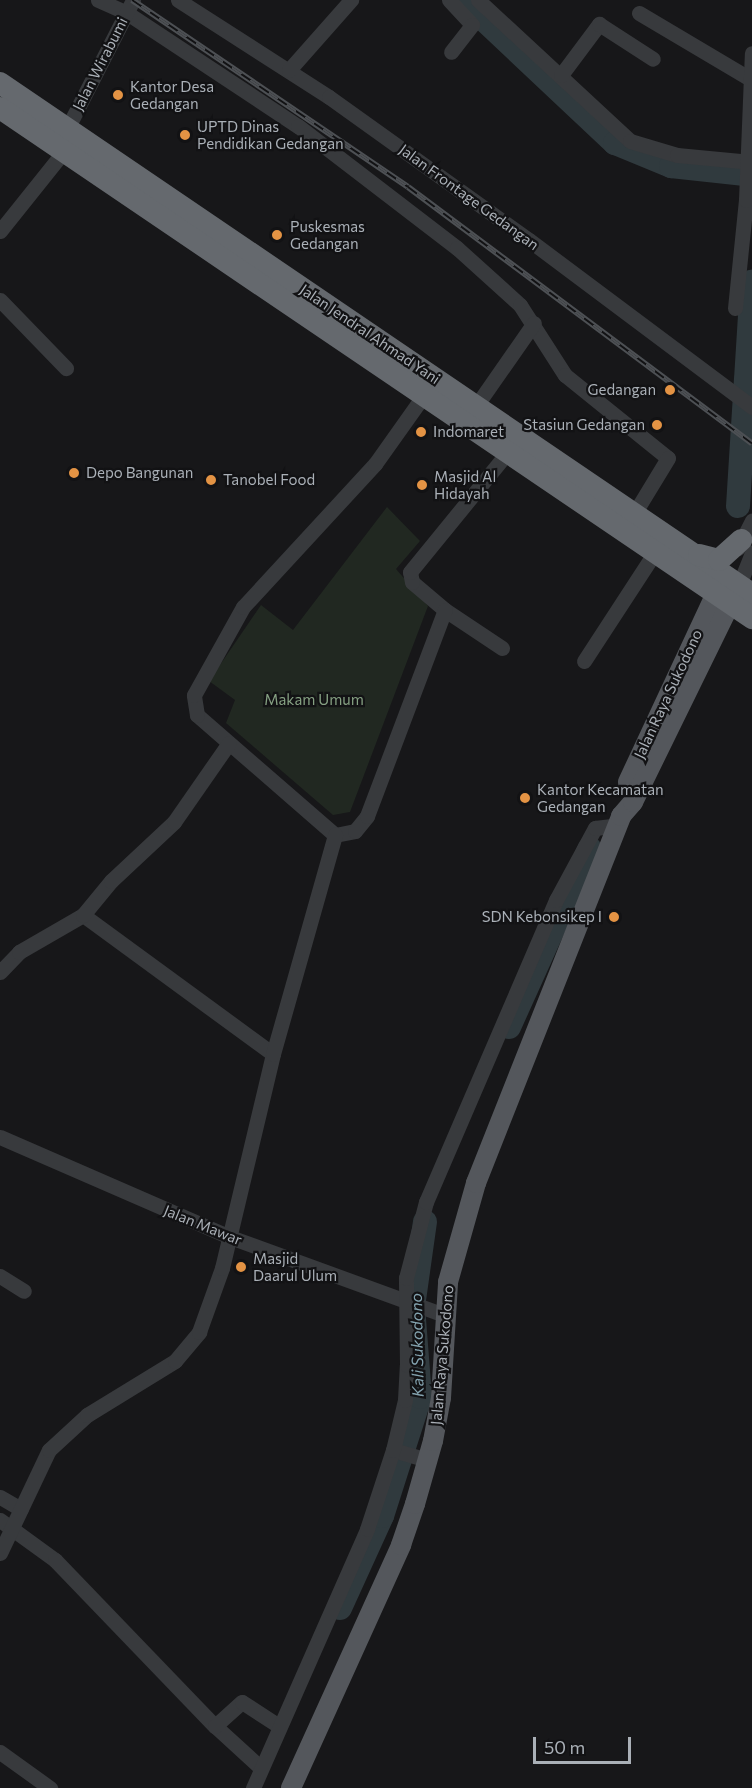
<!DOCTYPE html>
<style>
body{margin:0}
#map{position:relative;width:752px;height:1788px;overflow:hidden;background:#171719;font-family:Commissioner,sans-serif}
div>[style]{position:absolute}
.green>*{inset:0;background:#212821}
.river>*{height:24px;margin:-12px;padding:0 12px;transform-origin:12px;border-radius:12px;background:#303a3e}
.minor>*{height:15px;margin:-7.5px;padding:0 7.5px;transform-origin:7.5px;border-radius:7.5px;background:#383a3d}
.major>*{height:20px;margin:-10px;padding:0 10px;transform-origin:10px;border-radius:10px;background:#54575c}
.highway>*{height:22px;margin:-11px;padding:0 11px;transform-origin:11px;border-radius:11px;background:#65696e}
.rail>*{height:6px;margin-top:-3px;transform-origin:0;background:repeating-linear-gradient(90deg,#121214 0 11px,#4d5054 0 22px);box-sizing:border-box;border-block:2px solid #4d5054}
.dots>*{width:16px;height:16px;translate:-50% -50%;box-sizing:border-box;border:3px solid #121214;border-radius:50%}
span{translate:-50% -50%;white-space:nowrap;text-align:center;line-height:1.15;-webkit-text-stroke:4.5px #121214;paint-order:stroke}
.street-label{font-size:15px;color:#aab0b7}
.poi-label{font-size:15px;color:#aab0b7}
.left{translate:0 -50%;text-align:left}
.right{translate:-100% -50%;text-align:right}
.park-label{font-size:15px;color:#86a183}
.water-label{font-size:16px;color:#84a3af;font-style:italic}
.scale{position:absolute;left:533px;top:1737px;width:98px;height:27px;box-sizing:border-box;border:3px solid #aab0b7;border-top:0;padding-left:8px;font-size:18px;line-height:21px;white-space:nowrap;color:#aab0b7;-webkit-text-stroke:4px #121214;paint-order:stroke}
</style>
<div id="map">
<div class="green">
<i style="clip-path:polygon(387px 507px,420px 541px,396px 569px,428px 606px,350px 812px,333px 815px,226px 723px,235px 700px,209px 681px,261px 605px,293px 630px)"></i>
</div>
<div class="river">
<i style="left:463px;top:0;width:209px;rotate:43.3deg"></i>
<i style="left:615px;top:143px;width:61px;rotate:22.3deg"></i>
<i style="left:671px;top:166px;width:72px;rotate:6.3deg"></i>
<i style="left:738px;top:506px;width:225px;rotate:-86.4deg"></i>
<i style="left:509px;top:1027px;width:196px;rotate:-65.7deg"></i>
<i style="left:340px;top:1608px;width:101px;rotate:-65.5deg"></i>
<i style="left:382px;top:1516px;width:125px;rotate:-72.3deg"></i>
<i style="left:420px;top:1397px;width:90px;rotate:-94.4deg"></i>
<i style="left:413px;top:1307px;width:86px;rotate:-82deg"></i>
</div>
<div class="minor">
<i style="left:98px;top:0;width:32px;rotate:24deg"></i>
<i style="left:127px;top:13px;width:205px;rotate:33.5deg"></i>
<i style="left:298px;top:126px;width:200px;rotate:37.5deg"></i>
<i style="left:457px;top:248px;width:85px;rotate:42.1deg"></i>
<i style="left:520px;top:305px;width:83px;rotate:57.3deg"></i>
<i style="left:565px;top:375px;width:132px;rotate:38.9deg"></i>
<i style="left:668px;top:458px;width:66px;rotate:121.3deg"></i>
<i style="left:178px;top:0;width:179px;rotate:32.7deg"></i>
<i style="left:329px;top:97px;width:246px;rotate:35.6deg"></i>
<i style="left:529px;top:240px;width:279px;rotate:36.8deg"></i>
<i style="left:449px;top:0;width:34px;rotate:47deg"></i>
<i style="left:472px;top:25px;width:34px;rotate:128deg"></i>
<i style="left:478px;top:0;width:207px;rotate:42.8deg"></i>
<i style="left:630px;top:141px;width:49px;rotate:16.6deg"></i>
<i style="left:677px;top:155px;width:75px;rotate:5.3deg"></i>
<i style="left:639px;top:13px;width:129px;rotate:30.7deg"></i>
<i style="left:289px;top:70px;width:94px;rotate:-48.5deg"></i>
<i style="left:561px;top:75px;width:64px;rotate:-53.3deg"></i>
<i style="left:599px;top:24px;width:64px;rotate:32.9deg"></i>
<i style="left:67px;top:129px;width:145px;rotate:-62.9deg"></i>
<i style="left:0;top:231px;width:102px;rotate:-51.3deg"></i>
<i style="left:0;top:300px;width:95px;rotate:45.9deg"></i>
<i style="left:735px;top:308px;width:109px;rotate:-84.2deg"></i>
<i style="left:746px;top:200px;width:147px;rotate:-87.7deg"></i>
<i style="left:476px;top:406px;width:101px;rotate:-55.1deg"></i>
<i style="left:738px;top:548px;width:31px;rotate:-63deg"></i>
<i style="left:739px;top:585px;width:35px;rotate:-68deg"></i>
<i style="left:502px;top:648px;width:69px;rotate:-146.3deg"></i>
<i style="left:445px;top:610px;width:43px;rotate:-139.7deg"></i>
<i style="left:412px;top:582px;width:10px;rotate:-101deg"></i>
<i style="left:410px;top:572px;width:155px;rotate:-50.8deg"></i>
<i style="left:584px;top:661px;width:130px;rotate:-56.9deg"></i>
<i style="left:335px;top:835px;width:183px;rotate:-139deg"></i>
<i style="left:197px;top:715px;width:20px;rotate:-99deg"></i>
<i style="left:194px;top:695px;width:101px;rotate:-60.9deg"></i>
<i style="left:243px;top:607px;width:195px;rotate:-47.3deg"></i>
<i style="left:375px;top:464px;width:85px;rotate:-54.6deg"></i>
<i style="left:335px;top:835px;width:20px;rotate:-11deg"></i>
<i style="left:355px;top:831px;width:19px;rotate:-51deg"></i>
<i style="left:367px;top:816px;width:220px;rotate:-69.3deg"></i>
<i style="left:83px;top:915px;width:235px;rotate:36.2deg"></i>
<i style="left:0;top:972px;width:28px;rotate:-46deg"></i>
<i style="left:19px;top:952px;width:74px;rotate:-30deg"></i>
<i style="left:83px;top:915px;width:44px;rotate:-50.5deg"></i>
<i style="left:111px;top:881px;width:86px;rotate:-43.1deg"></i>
<i style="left:174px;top:822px;width:96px;rotate:-55.2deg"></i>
<i style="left:0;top:1137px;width:251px;rotate:23.5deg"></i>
<i style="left:230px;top:1237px;width:228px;rotate:20deg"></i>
<i style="left:0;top:1276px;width:28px;rotate:32deg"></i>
<i style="left:393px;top:1450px;width:36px;rotate:16deg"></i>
<i style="left:0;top:1497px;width:24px;rotate:30deg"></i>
<i style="left:0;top:1520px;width:68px;rotate:36deg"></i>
<i style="left:55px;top:1560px;width:231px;rotate:46.1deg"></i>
<i style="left:215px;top:1726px;width:62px;rotate:42.4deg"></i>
<i style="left:0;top:1553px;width:114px;rotate:-64.6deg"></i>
<i style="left:49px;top:1450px;width:52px;rotate:-42.6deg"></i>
<i style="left:87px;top:1415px;width:103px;rotate:-31.5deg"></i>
<i style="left:175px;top:1361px;width:38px;rotate:-50deg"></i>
<i style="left:199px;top:1332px;width:68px;rotate:-70.2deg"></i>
<i style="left:222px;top:1268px;width:220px;rotate:-76.6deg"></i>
<i style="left:273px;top:1054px;width:228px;rotate:-74.2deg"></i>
<i style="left:215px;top:1726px;width:36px;rotate:-42deg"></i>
<i style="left:242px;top:1702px;width:44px;rotate:33deg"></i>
<i style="left:0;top:1752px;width:62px;rotate:35.8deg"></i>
<i style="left:253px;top:1788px;width:283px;rotate:-66.2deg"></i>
<i style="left:367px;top:1529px;width:83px;rotate:-71.8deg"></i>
<i style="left:393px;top:1450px;width:51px;rotate:-76.5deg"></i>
<i style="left:405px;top:1400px;width:35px;rotate:-87deg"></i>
<i style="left:407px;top:1365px;width:87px;rotate:-90.7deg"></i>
<i style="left:406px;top:1278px;width:79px;rotate:-75.3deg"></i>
<i style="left:426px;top:1202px;width:329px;rotate:-66.7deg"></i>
<i style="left:556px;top:900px;width:82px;rotate:-61.6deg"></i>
<i style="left:595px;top:828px;width:23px;rotate:-7deg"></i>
</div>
<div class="major">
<i style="left:628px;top:782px;width:223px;rotate:-65deg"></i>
<i style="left:291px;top:1788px;width:267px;rotate:-65.6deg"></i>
<i style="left:401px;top:1545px;width:43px;rotate:-71.1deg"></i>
<i style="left:415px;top:1504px;width:66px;rotate:-74.1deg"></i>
<i style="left:433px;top:1441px;width:44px;rotate:-79.5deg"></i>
<i style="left:441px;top:1398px;width:116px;rotate:-86.5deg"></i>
<i style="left:448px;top:1282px;width:103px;rotate:-74.2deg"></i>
<i style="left:476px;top:1183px;width:395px;rotate:-68.4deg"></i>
<i style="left:621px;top:816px;width:18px;rotate:-49deg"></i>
<i style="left:633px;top:802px;width:236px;rotate:-63.9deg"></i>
</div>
<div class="highway">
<i style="left:0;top:83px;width:909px;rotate:34.2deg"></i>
<i style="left:0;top:108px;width:909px;rotate:34.14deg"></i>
<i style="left:699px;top:555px;width:21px;rotate:14deg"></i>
<i style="left:719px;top:560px;width:30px;rotate:-42deg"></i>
</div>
<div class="rail">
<i style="left:132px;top:0;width:333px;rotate:34.1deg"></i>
<i style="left:408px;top:187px;width:429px;rotate:36.7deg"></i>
</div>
<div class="dots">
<i style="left:118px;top:95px;background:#e39344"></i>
<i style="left:185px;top:135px;background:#e39344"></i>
<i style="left:277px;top:235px;background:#e39344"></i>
<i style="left:670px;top:390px;background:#e39344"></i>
<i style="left:657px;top:425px;background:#e39344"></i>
<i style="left:421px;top:432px;background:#e39344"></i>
<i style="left:74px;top:473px;background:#e39344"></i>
<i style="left:211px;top:480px;background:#e39344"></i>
<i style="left:422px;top:485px;background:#e39344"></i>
<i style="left:525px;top:798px;background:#e39344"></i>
<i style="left:614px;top:917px;background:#e39344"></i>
<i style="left:241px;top:1267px;background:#e39344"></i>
</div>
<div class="street-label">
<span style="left:100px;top:64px;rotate:-63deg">Jalan Wirabumi</span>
<span style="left:469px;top:197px;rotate:36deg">Jalan Frontage Gedangan</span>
<span style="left:370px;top:334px;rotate:34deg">Jalan Jendral Ahmad Yani</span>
<span style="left:668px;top:694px;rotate:-65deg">Jalan Raya Sukodono</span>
<span style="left:203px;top:1225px;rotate:22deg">Jalan Mawar</span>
<span style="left:442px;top:1355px;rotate:-85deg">Jalan Raya Sukodono</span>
</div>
<div class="poi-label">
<span class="left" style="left:130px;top:95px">Kantor Desa<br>Gedangan</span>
<span class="left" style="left:197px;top:135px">UPTD Dinas<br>Pendidikan Gedangan</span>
<span class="left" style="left:290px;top:235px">Puskesmas<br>Gedangan</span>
<span class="right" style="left:656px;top:390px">Gedangan</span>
<span class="right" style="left:645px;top:425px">Stasiun Gedangan</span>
<span class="left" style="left:433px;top:432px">Indomaret</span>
<span class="left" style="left:86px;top:473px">Depo Bangunan</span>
<span class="left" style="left:434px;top:485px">Masjid Al<br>Hidayah</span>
<span class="left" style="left:223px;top:480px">Tanobel Food</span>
<span class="left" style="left:537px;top:798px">Kantor Kecamatan<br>Gedangan</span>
<span class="right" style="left:602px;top:917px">SDN Kebonsikep I</span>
<span class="left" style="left:253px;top:1267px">Masjid<br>Daarul Ulum</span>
</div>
<div class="park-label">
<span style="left:314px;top:700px">Makam Umum</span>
</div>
<div class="water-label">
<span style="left:417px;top:1345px;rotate:-91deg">Kali Sukodono</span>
</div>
<div class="scale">50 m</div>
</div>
